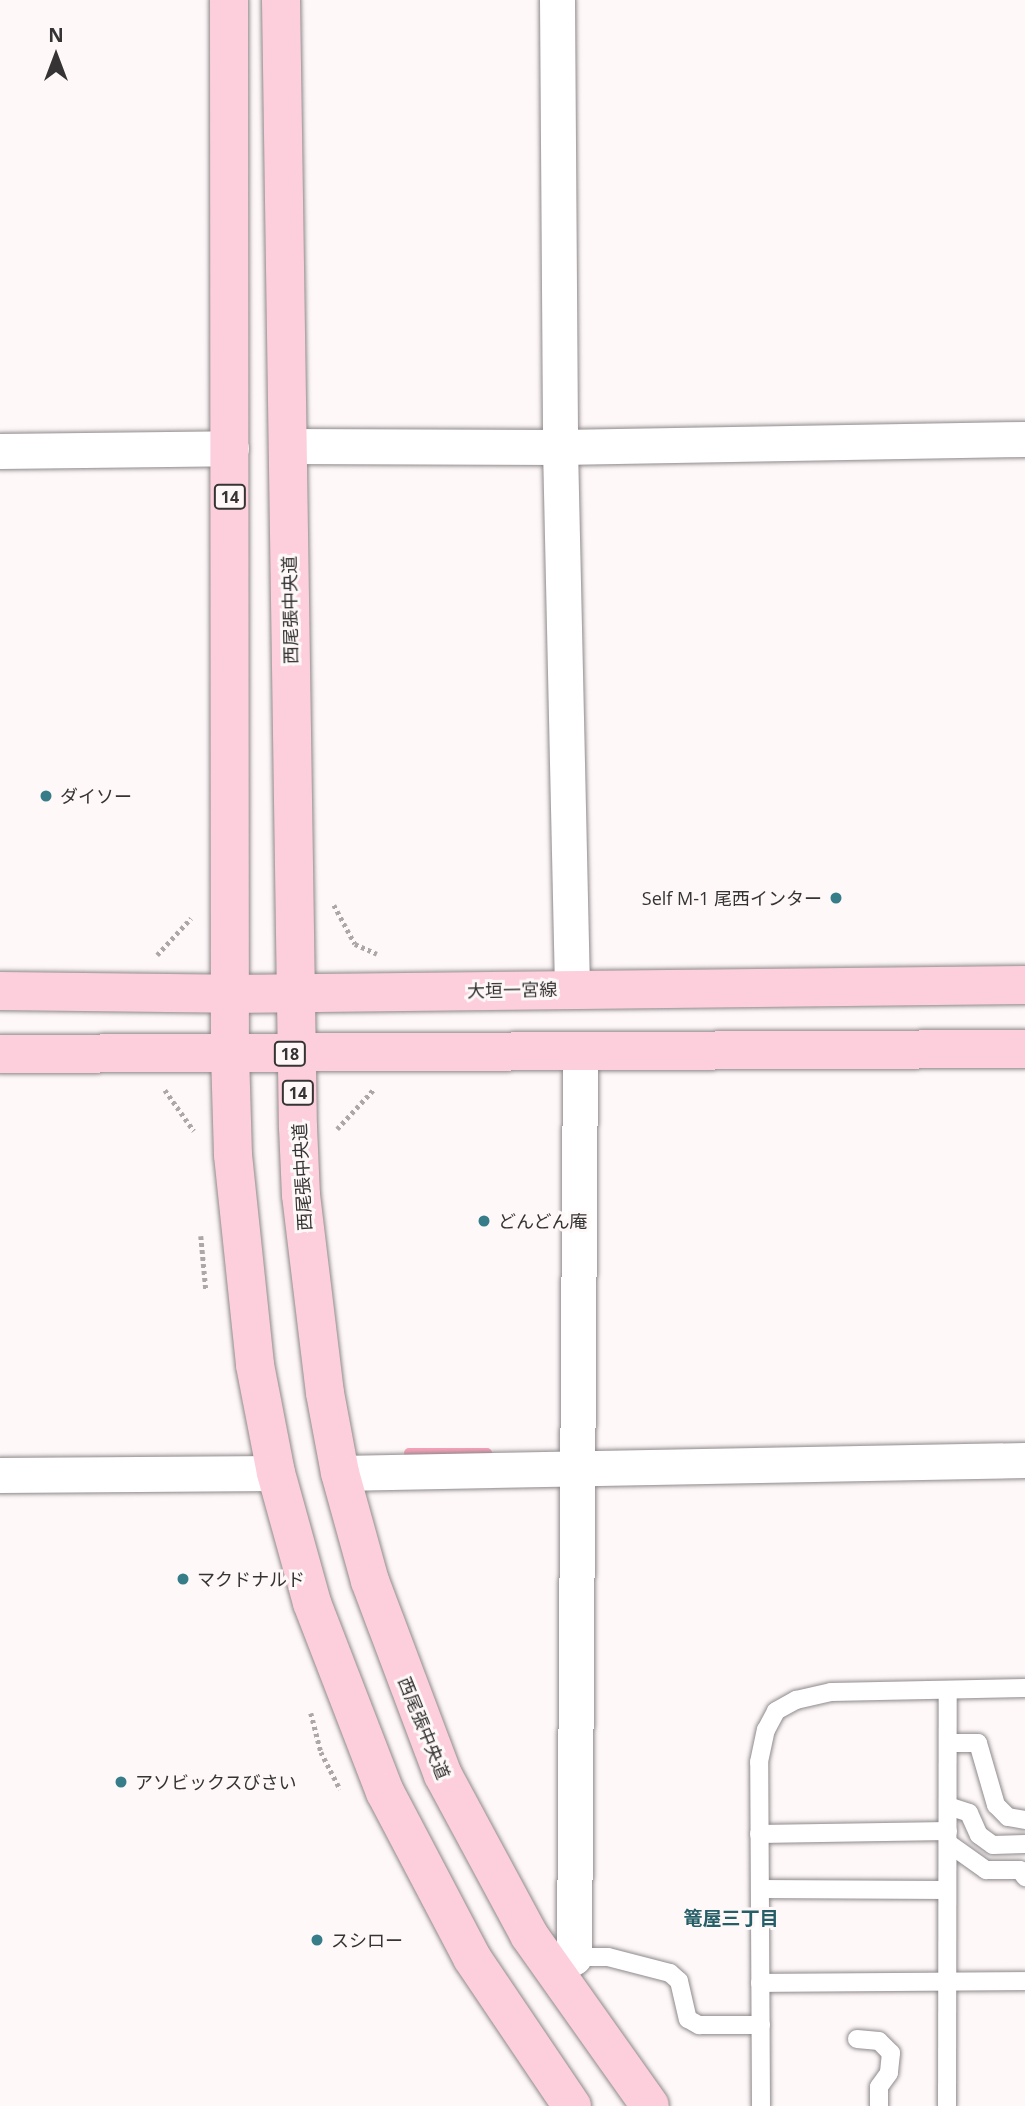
<!DOCTYPE html>
<meta charset="utf-8">
<style>
body{margin:0}
#map{position:relative;width:1025px;height:2106px;overflow:hidden;background:#fef8f9;font-family:"Open Sans","Noto Sans JP",sans-serif}
div>[style]{position:absolute}
.stream>*{height:10px;margin:-5px;padding:0 5px;transform-origin:5px;border-radius:5px;background:#f7a1ba}
.path>*{height:4.5px;margin-top:-2.25px;transform-origin:0;background:repeating-linear-gradient(90deg,#aca8a8 0 3.5px,transparent 0 7px)}
.roads{filter:drop-shadow(0 0 2px #8e898a) drop-shadow(0 0 2px #8e898a)}
.lane>*{height:18px;margin:-9px;padding:0 9px;transform-origin:9px;border-radius:9px;background:#fff}
.street>*{height:35px;margin:-17.5px;padding:0 17.5px;transform-origin:17.5px;border-radius:17.5px;background:#fff}
.primary>*{height:38px;margin:-19px;padding:0 19px;transform-origin:19px;border-radius:19px;background:#fdcfdc}
.dots>*{width:19px;height:19px;translate:-50% -50%;box-sizing:border-box;border:4px solid #fef8f9;border-radius:50%}
span{translate:-50% -50%;white-space:nowrap;text-align:center;line-height:1.15;-webkit-text-stroke:6px #fef8f9;paint-order:stroke}
.shield-label span{padding:2px 5px;background:#fef8f9;border:2px solid;border-radius:5px;-webkit-text-stroke-width:0}
.shield-label{font-size:16px;color:#353333;font-weight:700}
.street-label{font-size:18px;color:#353333}
.poi-label{font-size:18px;color:#353333}
.left{translate:0 -50%;text-align:left}
.right{translate:-100% -50%;text-align:right}
.neighbourhood-label{font-size:19px;color:#265e68;font-weight:700}
.north{position:absolute;left:21px;top:21px;width:70px;height:70px;-webkit-text-stroke:5px #fef8f9;paint-order:stroke;rotate:0deg;font-size:19px;font-weight:700;line-height:28px;text-align:center;color:#353333}
.north::after{content:'';display:block;margin:auto;width:24px;height:32px;background:#353333;clip-path:polygon(50% 0,100% 100%,50% 72%,0 100%)}
</style>
<div id="map">
<div class="stream">
<i style="left:409px;top:1453px;width:78px"></i>
</div>
<div class="path">
<i style="left:334px;top:905px;width:44px;rotate:61.7deg"></i>
<i style="left:355px;top:944px;width:24px;rotate:24deg"></i>
<i style="left:157px;top:955px;width:50px;rotate:-47.4deg"></i>
<i style="left:165px;top:1090px;width:50px;rotate:54.7deg"></i>
<i style="left:337px;top:1129px;width:54px;rotate:-47.2deg"></i>
<i style="left:201px;top:1236px;width:54px;rotate:84.7deg"></i>
<i style="left:311px;top:1713px;width:40px;rotate:75.6deg"></i>
<i style="left:321px;top:1752px;width:42px;rotate:62.8deg"></i>
</div>
<div class="roads">
<div class="lane">
<i style="left:948px;top:1743px;width:30px"></i>
<i style="left:978px;top:1743px;width:65px;rotate:73.8deg"></i>
<i style="left:996px;top:1805px;width:17px;rotate:45deg"></i>
<i style="left:1008px;top:1817px;width:17px;rotate:10deg"></i>
<i style="left:948px;top:1806px;width:22px;rotate:18deg"></i>
<i style="left:969px;top:1813px;width:24px;rotate:66deg"></i>
<i style="left:979px;top:1835px;width:17px;rotate:36deg"></i>
<i style="left:993px;top:1845px;width:32px;rotate:-2deg"></i>
<i style="left:759px;top:1834px;width:189px;rotate:-0.9deg"></i>
<i style="left:948px;top:1843px;width:47px;rotate:35.4deg"></i>
<i style="left:986px;top:1870px;width:34px"></i>
<i style="left:1020px;top:1870px;width:9px;rotate:54deg"></i>
<i style="left:760px;top:1889px;width:187px;rotate:0.3deg"></i>
<i style="left:574px;top:1957px;width:34px"></i>
<i style="left:608px;top:1957px;width:64px;rotate:14.5deg"></i>
<i style="left:670px;top:1973px;width:12px;rotate:42deg"></i>
<i style="left:679px;top:1981px;width:39px;rotate:77deg"></i>
<i style="left:688px;top:2019px;width:13px;rotate:29deg"></i>
<i style="left:699px;top:2025px;width:62px"></i>
<i style="left:760px;top:1983px;width:265px;rotate:-0.4deg"></i>
<i style="left:857px;top:2039px;width:22px;rotate:5deg"></i>
<i style="left:879px;top:2041px;width:17px;rotate:45deg"></i>
<i style="left:891px;top:2053px;width:20px;rotate:96deg"></i>
<i style="left:889px;top:2073px;width:17px;rotate:126deg"></i>
<i style="left:879px;top:2087px;width:19px;rotate:90deg"></i>
<i style="left:761px;top:2106px;width:344px;rotate:-90.3deg"></i>
<i style="left:759px;top:1762px;width:33px;rotate:-78deg"></i>
<i style="left:766px;top:1730px;width:21px;rotate:-62deg"></i>
<i style="left:776px;top:1711px;width:23px;rotate:-29deg"></i>
<i style="left:796px;top:1700px;width:36px;rotate:-13deg"></i>
<i style="left:831px;top:1692px;width:194px;rotate:-1.2deg"></i>
<i style="left:947px;top:2106px;width:416px;rotate:-89.9deg"></i>
</div>
<div class="street">
<i style="left:557px;top:0;width:447px;rotate:89.6deg"></i>
<i style="left:560px;top:447px;width:542px;rotate:88.73deg"></i>
<i style="left:286px;top:446px;width:274px;rotate:0.2deg"></i>
<i style="left:560px;top:447px;width:465px;rotate:-1deg"></i>
<i style="left:0;top:451px;width:231px;rotate:-0.7deg"></i>
<i style="left:340px;top:1473px;width:685px;rotate:-1.09deg"></i>
<i style="left:0;top:1475px;width:276px;rotate:-0.4deg"></i>
<i style="left:554px;top:1969px;width:23px;rotate:-31deg"></i>
<i style="left:574px;top:1957px;width:907px;rotate:-89.62deg"></i>
</div>
<div class="primary">
<i style="left:229px;top:0;width:1054px;rotate:89.95deg"></i>
<i style="left:230px;top:1054px;width:101px;rotate:88.3deg"></i>
<i style="left:233px;top:1155px;width:211px;rotate:84deg"></i>
<i style="left:255px;top:1365px;width:110px;rotate:79deg"></i>
<i style="left:276px;top:1473px;width:135px;rotate:74.5deg"></i>
<i style="left:312px;top:1603px;width:203px;rotate:68.9deg"></i>
<i style="left:385px;top:1792px;width:187px;rotate:62.3deg"></i>
<i style="left:472px;top:1958px;width:179px;rotate:56deg"></i>
<i style="left:281px;top:0;width:1127px;rotate:89.14deg"></i>
<i style="left:298px;top:1127px;width:68px;rotate:87.5deg"></i>
<i style="left:301px;top:1195px;width:199px;rotate:83.1deg"></i>
<i style="left:325px;top:1393px;width:81px;rotate:79.4deg"></i>
<i style="left:340px;top:1473px;width:112px;rotate:74.5deg"></i>
<i style="left:370px;top:1581px;width:207px;rotate:69.4deg"></i>
<i style="left:443px;top:1775px;width:182px;rotate:61.7deg"></i>
<i style="left:529px;top:1935px;width:209px;rotate:54.7deg"></i>
<i style="left:0;top:991px;width:230px;rotate:0.7deg"></i>
<i style="left:230px;top:994px;width:795px;rotate:-0.65deg"></i>
<i style="left:0;top:1054px;width:1025px;rotate:-0.28deg"></i>
</div>
</div>
<div class="dots">
<i style="left:46px;top:796px;background:#377d89"></i>
<i style="left:836px;top:898px;background:#377d89"></i>
<i style="left:484px;top:1221px;background:#377d89"></i>
<i style="left:183px;top:1579px;background:#377d89"></i>
<i style="left:121px;top:1782px;background:#377d89"></i>
<i style="left:317px;top:1940px;background:#377d89"></i>
</div>
<div class="shield-label">
<span style="left:230px;top:497px">14</span>
<span style="left:290px;top:1054px">18</span>
<span style="left:298px;top:1093px">14</span>
</div>
<div class="street-label">
<span style="left:290px;top:610px;rotate:-91deg">西尾張中央道</span>
<span style="left:512px;top:990px;rotate:-1deg">大垣一宮線</span>
<span style="left:302px;top:1177px;rotate:-93deg">西尾張中央道</span>
<span style="left:424px;top:1728px;rotate:68deg">西尾張中央道</span>
</div>
<div class="poi-label">
<span class="left" style="left:60px;top:796px">ダイソー</span>
<span class="right" style="left:822px;top:898px">Self M-1 尾西インター</span>
<span class="left" style="left:498px;top:1221px">どんどん庵</span>
<span class="left" style="left:197px;top:1579px">マクドナルド</span>
<span class="left" style="left:135px;top:1782px">アソビックスびさい</span>
<span class="left" style="left:331px;top:1940px">スシロー</span>
</div>
<div class="neighbourhood-label">
<span style="left:731px;top:1919px">篭屋三丁目</span>
</div>
<div class="north">N</div>
</div>
